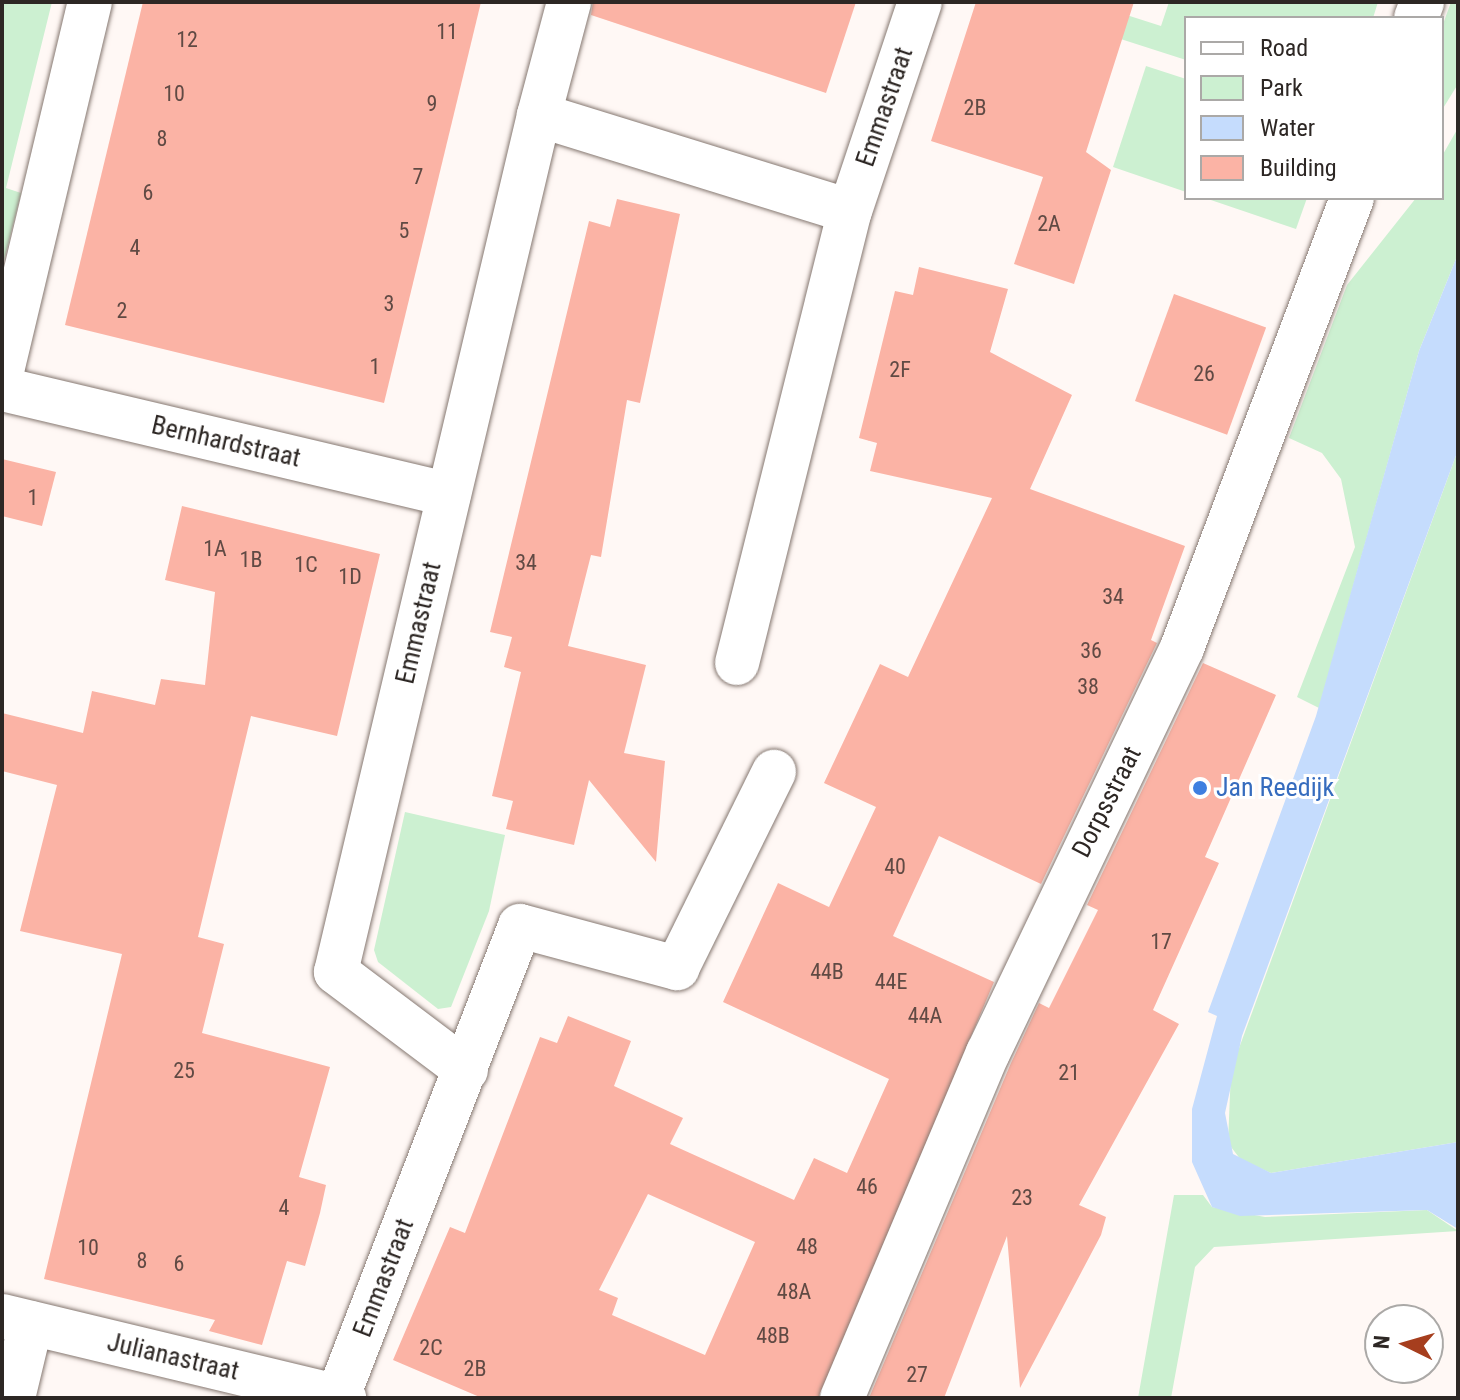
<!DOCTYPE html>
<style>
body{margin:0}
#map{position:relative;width:1460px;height:1400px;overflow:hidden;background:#fff8f5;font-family:"Roboto Condensed",sans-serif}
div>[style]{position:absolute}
.green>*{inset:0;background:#ccf0d1}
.water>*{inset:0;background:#c5dcfd}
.building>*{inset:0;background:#fbb3a5;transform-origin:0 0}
.roads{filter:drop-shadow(0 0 2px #867871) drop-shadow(0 0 2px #867871)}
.minor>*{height:44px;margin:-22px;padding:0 22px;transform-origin:22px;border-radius:22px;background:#fff}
.dots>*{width:22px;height:22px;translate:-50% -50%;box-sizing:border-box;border:4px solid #fff;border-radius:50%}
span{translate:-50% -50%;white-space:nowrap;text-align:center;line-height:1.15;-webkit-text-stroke:6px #fff;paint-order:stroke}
.number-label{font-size:22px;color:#604a44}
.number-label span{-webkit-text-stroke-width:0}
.street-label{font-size:26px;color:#2d2724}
.shop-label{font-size:26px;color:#366cbe}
.left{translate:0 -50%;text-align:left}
.frame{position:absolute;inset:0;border:4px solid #2d2724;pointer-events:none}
.legend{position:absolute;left:1184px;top:16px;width:260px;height:184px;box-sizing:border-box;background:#fff;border:2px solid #aba9a7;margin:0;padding:10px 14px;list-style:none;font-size:24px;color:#2d2724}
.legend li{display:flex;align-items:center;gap:16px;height:40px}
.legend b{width:40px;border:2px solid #aba9a7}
.north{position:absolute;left:1364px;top:1304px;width:80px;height:80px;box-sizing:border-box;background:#fff;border:2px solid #aba9a7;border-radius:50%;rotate:275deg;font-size:22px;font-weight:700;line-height:32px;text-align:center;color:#2d2724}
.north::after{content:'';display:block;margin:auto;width:28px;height:36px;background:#a63e1e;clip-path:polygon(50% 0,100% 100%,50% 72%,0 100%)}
</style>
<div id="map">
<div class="green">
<i style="clip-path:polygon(3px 2px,52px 2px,6px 188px,21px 193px,2px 269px)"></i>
<i style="clip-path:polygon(1086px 2px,1161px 26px,1169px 2px,1378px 2px,1373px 18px,1186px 18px,1186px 60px,1074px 24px)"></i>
<i style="clip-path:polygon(1451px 2px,1458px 2px,1458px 84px,1442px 110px,1442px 27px)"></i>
<i style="clip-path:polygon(1146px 66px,1186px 79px,1186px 192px,1113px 167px)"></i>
<i style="clip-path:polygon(1458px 128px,1458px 254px,1419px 351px,1319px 708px,1297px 697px,1355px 547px,1341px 479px,1322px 453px,1289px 438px,1347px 285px,1416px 198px,1442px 198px,1442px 156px)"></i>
<i style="clip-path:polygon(1205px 198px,1307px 198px,1296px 229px)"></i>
<i style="clip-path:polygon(1458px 450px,1458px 1142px,1271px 1173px,1241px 1160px,1228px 1143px,1231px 1070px)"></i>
<i style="clip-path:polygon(405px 812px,505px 835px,489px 911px,451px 1007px,438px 1009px,378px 962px,374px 950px)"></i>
<i style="clip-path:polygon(1174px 1195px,1203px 1195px,1212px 1207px,1265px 1217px,1427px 1210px,1458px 1231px,1214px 1247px,1195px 1267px,1171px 1398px,1138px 1398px)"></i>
</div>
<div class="water">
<i style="clip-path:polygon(1458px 254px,1458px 450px,1242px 1036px,1225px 1113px,1233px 1154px,1271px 1173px,1458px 1142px,1458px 1229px,1427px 1210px,1240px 1216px,1212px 1207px,1192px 1162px,1192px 1109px,1217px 1016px,1208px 1012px,1316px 716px,1419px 351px)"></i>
</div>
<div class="building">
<i style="clip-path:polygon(143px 2px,481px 2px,384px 403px,65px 325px)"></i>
<i style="clip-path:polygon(593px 2px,856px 2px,826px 93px,591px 15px)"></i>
<i style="clip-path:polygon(976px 2px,1134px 2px,1086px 152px,1111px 170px,1074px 284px,1014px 264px,1043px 177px,931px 141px)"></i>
<i style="clip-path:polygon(617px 199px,680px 214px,640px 403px,627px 400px,601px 557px,591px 555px,568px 646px,646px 665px,624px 753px,665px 761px,656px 862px,589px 780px,574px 845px,506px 829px,513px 801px,492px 796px,521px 672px,504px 667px,512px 637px,490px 632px,589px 221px,610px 227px)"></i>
<i style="clip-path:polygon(evenodd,919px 267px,1008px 289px,990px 352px,1072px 395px,1030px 489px,1185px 546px,1151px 640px,1157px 643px,1041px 884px,939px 836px,893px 936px,994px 982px,818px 1398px,482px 1398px,393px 1360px,450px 1227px,465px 1233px,540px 1037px,557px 1043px,568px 1016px,631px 1041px,614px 1086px,683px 1118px,670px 1144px,794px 1200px,814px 1158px,847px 1173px,889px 1079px,723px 1002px,778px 883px,829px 907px,876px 807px,824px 783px,880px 664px,908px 677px,992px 498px,870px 471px,877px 443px,859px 438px,895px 291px,913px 295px,919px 267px,648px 1194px,755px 1242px,705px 1355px,612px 1315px,618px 1298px,599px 1290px,648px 1194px)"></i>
<i style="left:1174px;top:294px;width:98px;height:114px;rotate:20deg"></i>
<i style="clip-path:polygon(2px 459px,56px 472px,42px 526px,2px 516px)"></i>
<i style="clip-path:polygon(182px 506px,380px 554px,337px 736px,251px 716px,198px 937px,224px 944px,202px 1033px,330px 1067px,299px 1177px,326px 1185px,320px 1213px,305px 1266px,287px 1261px,262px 1345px,209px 1331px,215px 1320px,44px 1279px,122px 954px,20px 931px,57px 785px,2px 771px,2px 713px,83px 733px,92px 691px,155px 705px,161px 679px,205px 685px,215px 592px,165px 580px)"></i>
<i style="clip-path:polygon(1203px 663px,1276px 695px,1205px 857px,1219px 863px,1153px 1010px,1179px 1024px,1079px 1205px,1106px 1217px,1101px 1235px,1020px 1388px,1007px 1236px,944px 1398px,869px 1398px,1011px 1063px,1039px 1003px,1049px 1008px,1098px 910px,1087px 905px)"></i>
</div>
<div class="roads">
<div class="minor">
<i style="left:1416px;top:18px;width:17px;rotate:-69deg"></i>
<i style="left:539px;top:115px;width:117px;rotate:-75.1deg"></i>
<i style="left:2px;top:371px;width:379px;rotate:-76.6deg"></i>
<i style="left:2px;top:389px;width:459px;rotate:13.3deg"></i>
<i style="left:737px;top:663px;width:466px;rotate:-76deg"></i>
<i style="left:850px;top:211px;width:220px;rotate:-71.5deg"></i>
<i style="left:466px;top:1070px;width:163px;rotate:-143deg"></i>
<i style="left:336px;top:972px;width:881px;rotate:-76.67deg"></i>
<i style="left:539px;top:115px;width:325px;rotate:17.2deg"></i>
<i style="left:2px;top:1316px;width:352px;rotate:13.5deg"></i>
<i style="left:338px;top:1396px;width:504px;rotate:-68.83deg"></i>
<i style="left:520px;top:926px;width:163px;rotate:15deg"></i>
<i style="left:677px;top:968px;width:219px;rotate:-63.7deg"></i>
<i style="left:13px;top:1398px;width:77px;rotate:-76.5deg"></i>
<i style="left:842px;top:1398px;width:375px;rotate:-67.1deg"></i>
<i style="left:988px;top:1053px;width:449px;rotate:-64.4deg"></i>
<i style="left:1182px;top:648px;width:481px;rotate:-69.3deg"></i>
</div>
</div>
<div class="dots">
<i style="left:1200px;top:788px;background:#3f7fe0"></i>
</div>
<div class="number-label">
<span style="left:447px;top:32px">11</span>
<span style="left:187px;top:40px">12</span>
<span style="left:174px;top:94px">10</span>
<span style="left:432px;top:104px">9</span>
<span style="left:975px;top:108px">2B</span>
<span style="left:162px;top:139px">8</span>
<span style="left:418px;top:177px">7</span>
<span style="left:148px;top:193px">6</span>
<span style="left:1049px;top:224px">2A</span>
<span style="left:404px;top:231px">5</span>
<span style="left:135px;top:248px">4</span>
<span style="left:389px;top:304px">3</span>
<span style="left:122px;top:311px">2</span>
<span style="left:375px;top:367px">1</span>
<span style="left:900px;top:370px">2F</span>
<span style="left:1204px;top:374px">26</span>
<span style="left:33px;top:498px">1</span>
<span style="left:215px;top:549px">1A</span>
<span style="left:251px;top:560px">1B</span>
<span style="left:526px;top:563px">34</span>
<span style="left:306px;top:565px">1C</span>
<span style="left:350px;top:577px">1D</span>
<span style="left:1113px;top:597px">34</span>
<span style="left:1091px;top:651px">36</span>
<span style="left:1088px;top:687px">38</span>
<span style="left:895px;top:867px">40</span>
<span style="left:1161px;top:942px">17</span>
<span style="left:827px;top:972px">44B</span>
<span style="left:891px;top:982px">44E</span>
<span style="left:925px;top:1016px">44A</span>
<span style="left:184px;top:1071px">25</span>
<span style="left:1069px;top:1073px">21</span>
<span style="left:867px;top:1187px">46</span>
<span style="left:1022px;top:1198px">23</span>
<span style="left:284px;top:1208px">4</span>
<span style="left:807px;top:1247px">48</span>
<span style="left:88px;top:1248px">10</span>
<span style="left:142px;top:1261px">8</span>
<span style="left:179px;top:1264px">6</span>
<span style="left:794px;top:1292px">48A</span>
<span style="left:773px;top:1336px">48B</span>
<span style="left:431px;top:1348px">2C</span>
<span style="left:475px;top:1369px">2B</span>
<span style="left:917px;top:1375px">27</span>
</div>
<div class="street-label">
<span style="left:885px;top:107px;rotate:-71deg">Emmastraat</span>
<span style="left:226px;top:442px;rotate:13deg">Bernhardstraat</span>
<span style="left:419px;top:623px;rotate:-77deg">Emmastraat</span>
<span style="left:1107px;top:802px;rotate:-63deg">Dorpsstraat</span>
<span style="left:384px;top:1278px;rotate:-69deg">Emmastraat</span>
<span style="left:173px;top:1357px;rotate:13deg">Julianastraat</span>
</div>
<div class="shop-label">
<span class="left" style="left:1216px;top:788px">Jan Reedijk</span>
</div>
<div class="frame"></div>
<ul class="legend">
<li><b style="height:10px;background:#fff"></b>Road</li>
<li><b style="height:22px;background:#ccf0d1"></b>Park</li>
<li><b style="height:22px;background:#c5dcfd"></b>Water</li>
<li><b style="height:22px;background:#fbb3a5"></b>Building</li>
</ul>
<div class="north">N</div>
</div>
